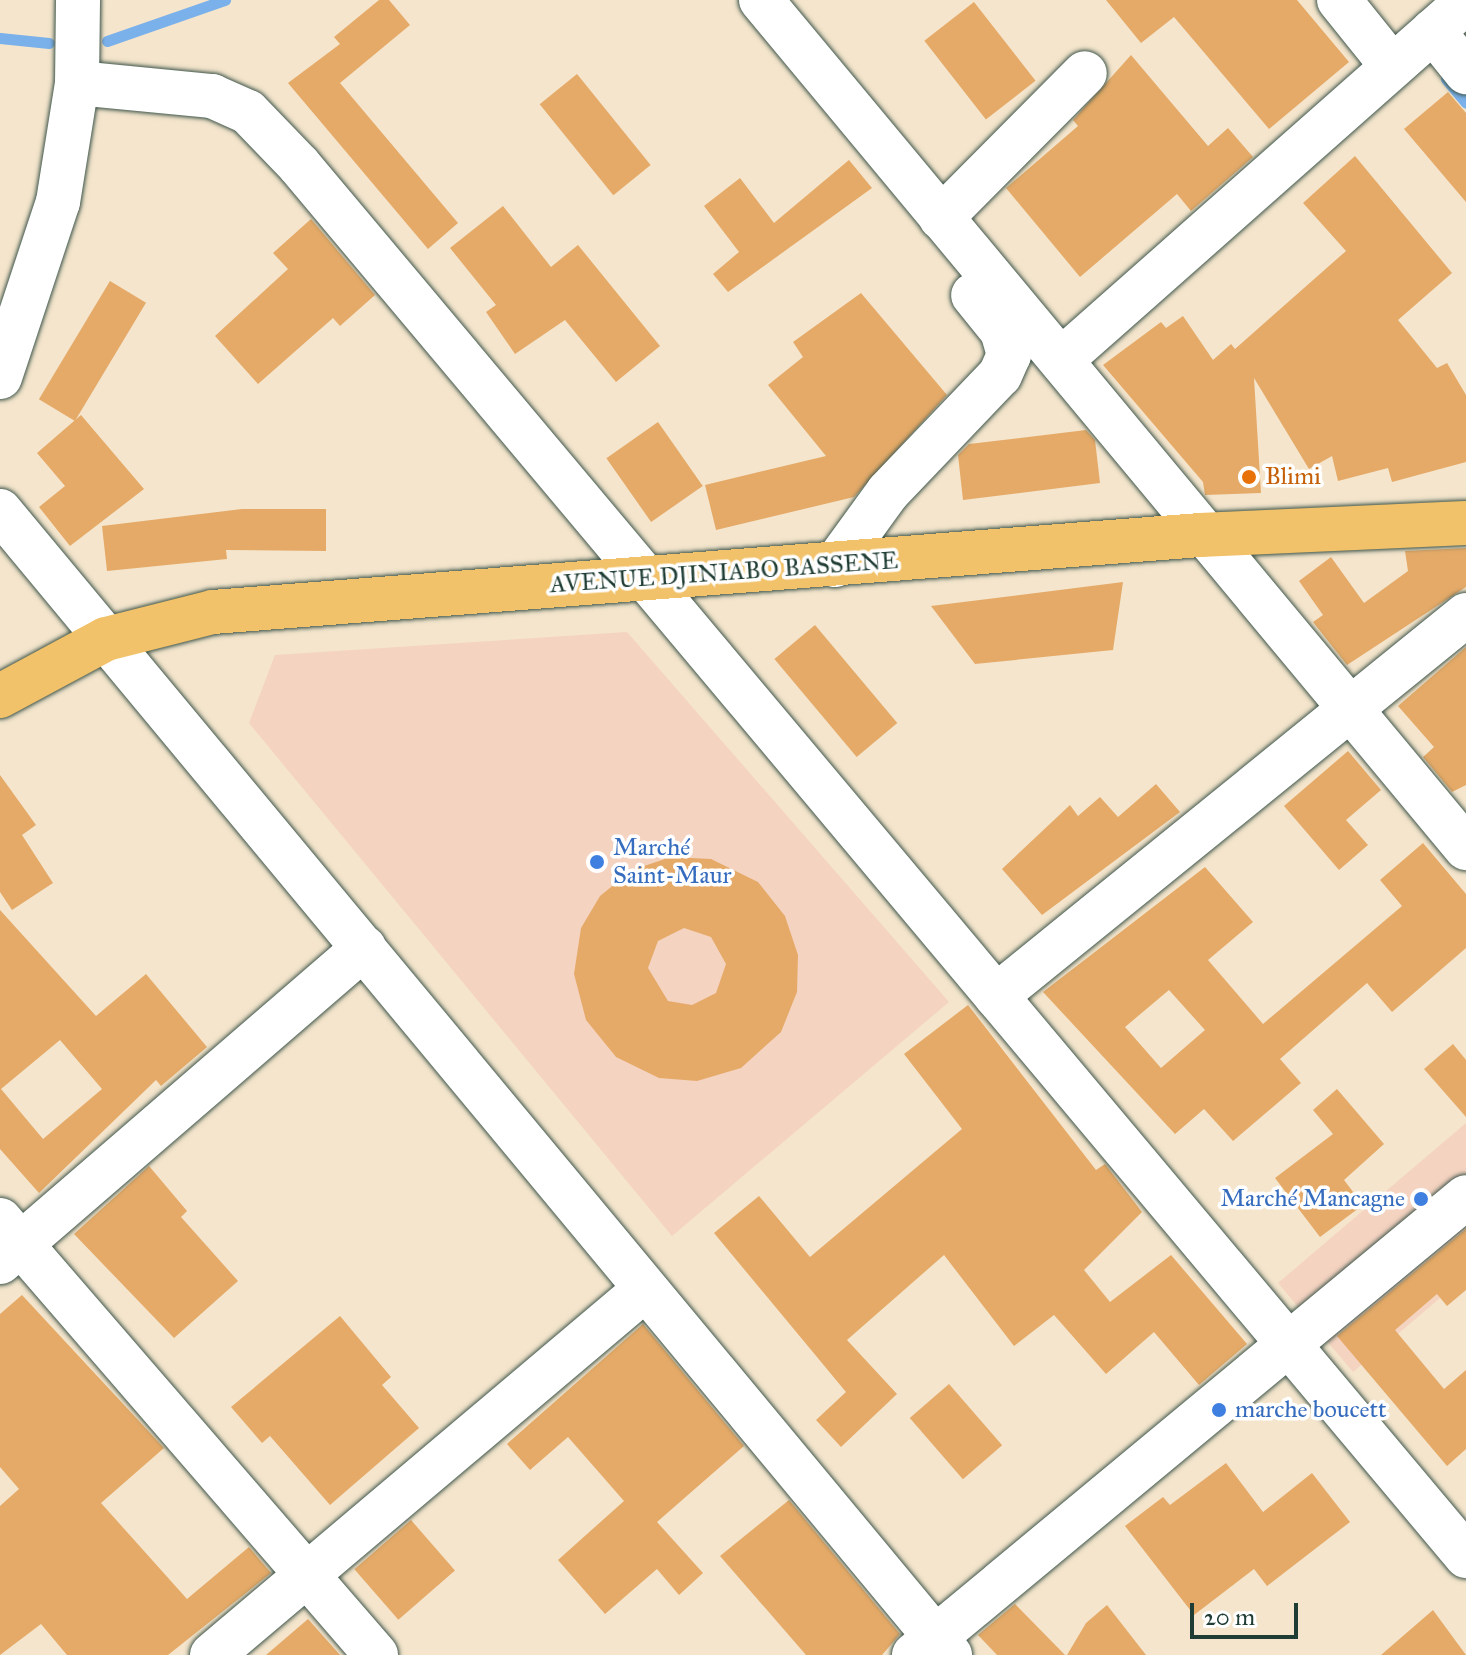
<!DOCTYPE html>
<meta charset="utf-8">
<style>
body{margin:0}
#map{position:relative;width:1466px;height:1655px;overflow:hidden;background:#f4e5cc;font-family:"IM FELL Great Primer",serif}
div>[style]{position:absolute}
.built>*{inset:0;background:#f5d3c1}
.stream>*{height:11px;margin:-5.5px;padding:0 5.5px;transform-origin:5.5px;border-radius:5.5px;background:#7bb1ea}
.building>*{inset:0;background:#e5aa68;transform-origin:0 0}
.roads{filter:drop-shadow(0 0 2px #3f564b) drop-shadow(0 0 2px #3f564b)}
.minor>*{height:44px;margin:-22px;padding:0 22px;transform-origin:22px;border-radius:22px;background:#fff}
.major>*{height:44px;margin:-22px;padding:0 22px;transform-origin:22px;border-radius:22px;background:#f2c26a}
.dots>*{width:22px;height:22px;translate:-50% -50%;box-sizing:border-box;border:4px solid #fff;border-radius:50%}
span{translate:-50% -50%;white-space:nowrap;text-align:center;line-height:1.15;-webkit-text-stroke:7px #fff;paint-order:stroke}
.food-label{font-size:24px;color:#c56008}
.left{translate:0 -50%;text-align:left}
.street-label{font-size:24px;color:#1f3d34}
.shop-label{font-size:24px;color:#366cbe}
.right{translate:-100% -50%;text-align:right}
.scale{position:absolute;left:1190px;top:1603px;width:108px;height:36px;box-sizing:border-box;border:4px solid #1f3d34;border-top:0;padding-left:10px;font-size:24px;line-height:28px;white-space:nowrap;color:#1f3d34;-webkit-text-stroke:6px #fff;paint-order:stroke}
</style>
<div id="map">
<div class="built">
<i style="clip-path:polygon(627px 632px,949px 1002px,672px 1236px,249px 723px,275px 655px)"></i>
<i style="clip-path:polygon(1466px 1123px,1466px 1276px,1353px 1372px,1278px 1283px)"></i>
</div>
<div class="stream">
<i style="left:0;top:38px;width:49px;rotate:5.8deg"></i>
<i style="left:107px;top:41px;width:125px;rotate:-19.2deg"></i>
<i style="left:1446px;top:79px;width:31px;rotate:50deg"></i>
</div>
<div class="building">
<i style="clip-path:polygon(379px 0,389px 0,410px 25px,340px 83px,458px 223px,428px 249px,288px 83px,340px 44px,334px 37px)"></i>
<i style="clip-path:polygon(1106px 0,1297px 0,1349px 62px,1269px 129px,1174px 17px,1141px 43px)"></i>
<i style="left:974px;top:2px;width:100px;height:63px;rotate:52deg"></i>
<i style="clip-path:polygon(1131px 55px,1208px 146px,1228px 128px,1253px 157px,1191px 211px,1177px 194px,1080px 277px,1006px 188px,1078px 126px,1073px 120px)"></i>
<i style="left:577px;top:74px;width:117px;height:48px;rotate:51deg"></i>
<i style="clip-path:polygon(1448px 92px,1466px 113px,1466px 202px,1404px 129px)"></i>
<i style="clip-path:polygon(1355px 156px,1452px 273px,1398px 320px,1437px 368px,1447px 363px,1466px 395px,1466px 462px,1392px 482px,1388px 468px,1338px 481px,1332px 456px,1309px 469px,1254px 378px,1261px 493px,1205px 495px,1203px 482px,1103px 365px,1161px 322px,1166px 328px,1183px 316px,1213px 360px,1231px 344px,1235px 349px,1346px 251px,1303px 203px)"></i>
<i style="clip-path:polygon(849px 160px,872px 188px,728px 292px,713px 274px,739px 252px,704px 206px,740px 178px,774px 223px)"></i>
<i style="clip-path:polygon(503px 206px,551px 267px,578px 245px,660px 346px,616px 382px,565px 320px,515px 354px,486px 312px,496px 305px,450px 248px)"></i>
<i style="clip-path:polygon(311px 219px,375px 295px,340px 326px,333px 318px,258px 384px,215px 336px,288px 269px,273px 253px)"></i>
<i style="left:110px;top:281px;width:42px;height:138px;rotate:31deg"></i>
<i style="clip-path:polygon(861px 293px,947px 395px,854px 497px,716px 530px,705px 485px,826px 456px,768px 385px,803px 357px,793px 342px)"></i>
<i style="clip-path:polygon(81px 415px,144px 489px,70px 546px,39px 507px,65px 486px,37px 453px)"></i>
<i style="left:658px;top:422px;width:78px;height:63px;rotate:55deg"></i>
<i style="clip-path:polygon(1086px 430px,1095px 440px,1100px 483px,963px 500px,958px 455px,969px 444px)"></i>
<i style="clip-path:polygon(242px 509px,326px 509px,326px 551px,226px 550px,227px 559px,107px 571px,102px 526px)"></i>
<i style="clip-path:polygon(1466px 548px,1466px 587px,1347px 665px,1313px 622px,1323px 615px,1299px 581px,1331px 557px,1364px 603px,1408px 571px,1405px 551px)"></i>
<i style="clip-path:polygon(1123px 582px,1113px 650px,975px 664px,931px 606px)"></i>
<i style="left:815px;top:625px;width:128px;height:53px;rotate:50deg"></i>
<i style="clip-path:polygon(1466px 647px,1466px 785px,1452px 792px,1423px 757px,1434px 747px,1398px 706px)"></i>
<i style="clip-path:polygon(1348px 751px,1381px 790px,1346px 820px,1368px 845px,1339px 870px,1284px 806px)"></i>
<i style="clip-path:polygon(0 775px,36px 825px,22px 835px,53px 883px,12px 910px,0 892px)"></i>
<i style="clip-path:polygon(1156px 784px,1180px 812px,1042px 915px,1002px 869px,1070px 805px,1078px 816px,1100px 797px,1118px 817px)"></i>
<i style="clip-path:polygon(evenodd,1423px 843px,1466px 894px,1466px 948px,1392px 1012px,1367px 983px,1280px 1059px,1301px 1083px,1233px 1141px,1204px 1109px,1175px 1134px,1043px 992px,1205px 867px,1253px 922px,1208px 960px,1263px 1024px,1402px 906px,1380px 880px,1423px 843px,1169px 990px,1205px 1030px,1161px 1068px,1125px 1027px,1169px 990px)"></i>
<i style="clip-path:polygon(evenodd,671px 857px,711px 859px,758px 882px,785px 916px,798px 955px,797px 992px,781px 1032px,741px 1068px,697px 1081px,659px 1078px,616px 1057px,586px 1020px,574px 974px,581px 928px,600px 896px,632px 870px,671px 857px,684px 928px,711px 937px,726px 964px,716px 993px,692px 1005px,668px 1001px,648px 968px,658px 941px,684px 928px)"></i>
<i style="clip-path:polygon(evenodd,0 910px,96px 1016px,146px 974px,207px 1047px,161px 1086px,156px 1080px,39px 1193px,0 1149px,0 910px,60px 1040px,102px 1089px,43px 1139px,1px 1089px,60px 1040px)"></i>
<i style="clip-path:polygon(968px 1005px,1096px 1170px,1105px 1164px,1142px 1212px,1084px 1270px,1110px 1302px,1171px 1255px,1247px 1344px,1199px 1385px,1154px 1332px,1106px 1374px,1054px 1315px,1014px 1346px,944px 1255px,847px 1340px,897px 1394px,841px 1447px,816px 1420px,846px 1392px,714px 1233px,759px 1196px,810px 1257px,962px 1129px,904px 1054px)"></i>
<i style="clip-path:polygon(1453px 1044px,1466px 1060px,1466px 1117px,1424px 1069px)"></i>
<i style="clip-path:polygon(1337px 1089px,1384px 1144px,1344px 1180px,1363px 1205px,1320px 1237px,1275px 1178px,1333px 1134px,1313px 1110px)"></i>
<i style="clip-path:polygon(149px 1166px,187px 1211px,181px 1217px,238px 1281px,174px 1338px,74px 1234px)"></i>
<i style="clip-path:polygon(1466px 1229px,1466px 1290px,1447px 1306px,1437px 1294px,1395px 1330px,1444px 1389px,1466px 1370px,1466px 1449px,1447px 1466px,1337px 1336px)"></i>
<i style="clip-path:polygon(22px 1295px,164px 1448px,101px 1503px,187px 1599px,249px 1547px,271px 1573px,168px 1655px,67px 1655px,41px 1624px,0 1655px,0 1506px,19px 1489px,0 1467px,0 1314px)"></i>
<i style="clip-path:polygon(340px 1316px,391px 1377px,382px 1385px,419px 1428px,330px 1505px,270px 1436px,262px 1443px,231px 1407px)"></i>
<i style="clip-path:polygon(643px 1324px,744px 1446px,657px 1522px,703px 1573px,679px 1595px,657px 1569px,605px 1614px,558px 1560px,624px 1501px,568px 1437px,530px 1470px,507px 1444px)"></i>
<i style="left:949px;top:1384px;width:81px;height:52px;rotate:49deg"></i>
<i style="clip-path:polygon(1226px 1463px,1263px 1512px,1312px 1473px,1350px 1522px,1267px 1586px,1254px 1569px,1194px 1615px,1125px 1526px,1163px 1497px,1170px 1505px)"></i>
<i style="clip-path:polygon(789px 1500px,900px 1634px,882px 1655px,806px 1655px,720px 1556px)"></i>
<i style="left:411px;top:1520px;width:67px;height:75px;rotate:49deg"></i>
<i style="clip-path:polygon(1015px 1604px,1065px 1655px,997px 1655px,978px 1635px)"></i>
<i style="clip-path:polygon(1107px 1605px,1146px 1655px,1067px 1655px,1086px 1623px)"></i>
<i style="clip-path:polygon(1433px 1610px,1466px 1655px,1381px 1655px)"></i>
<i style="clip-path:polygon(308px 1619px,340px 1655px,266px 1655px)"></i>
</div>
<div class="roads">
<div class="minor">
<i style="left:761px;top:0;width:1103px;rotate:50.26deg"></i>
<i style="left:1339px;top:0;width:85px;rotate:51.2deg"></i>
<i style="left:1433px;top:31px;width:53px;rotate:51.2deg"></i>
<i style="left:77px;top:83px;width:136px;rotate:5.5deg"></i>
<i style="left:212px;top:96px;width:39px;rotate:24deg"></i>
<i style="left:248px;top:112px;width:74px;rotate:46.1deg"></i>
<i style="left:299px;top:165px;width:1816px;rotate:50deg"></i>
<i style="left:941px;top:218px;width:204px;rotate:-45.2deg"></i>
<i style="left:1061px;top:360px;width:541px;rotate:-41.48deg"></i>
<i style="left:0;top:377px;width:184px;rotate:-71.7deg"></i>
<i style="left:58px;top:202px;width:121px;rotate:-80.9deg"></i>
<i style="left:77px;top:83px;width:83px;rotate:-89.3deg"></i>
<i style="left:0;top:511px;width:1487px;rotate:50.29deg"></i>
<i style="left:835px;top:565px;width:90px;rotate:-54deg"></i>
<i style="left:888px;top:492px;width:162px;rotate:-46.3deg"></i>
<i style="left:1000px;top:375px;width:22px;rotate:-66deg"></i>
<i style="left:1009px;top:355px;width:25px;rotate:-106deg"></i>
<i style="left:1002px;top:331px;width:46px;rotate:-128.9deg"></i>
<i style="left:996px;top:996px;width:605px;rotate:-39.03deg"></i>
<i style="left:0;top:1220px;width:575px;rotate:49.16deg"></i>
<i style="left:0;top:1262px;width:481px;rotate:-40.8deg"></i>
<i style="left:212px;top:1655px;width:566px;rotate:-40.19deg"></i>
<i style="left:914px;top:1655px;width:717px;rotate:-39.68deg"></i>
</div>
<div class="major">
<i style="left:0;top:696px;width:120px;rotate:-28.3deg"></i>
<i style="left:106px;top:639px;width:110px;rotate:-14.2deg"></i>
<i style="left:213px;top:612px;width:990px;rotate:-4.46deg"></i>
<i style="left:1200px;top:535px;width:266px;rotate:-2.6deg"></i>
</div>
</div>
<div class="dots">
<i style="left:1249px;top:477px;background:#e8710a"></i>
<i style="left:597px;top:862px;background:#3f7fe0"></i>
<i style="left:1421px;top:1199px;background:#3f7fe0"></i>
<i style="left:1219px;top:1410px;background:#3f7fe0"></i>
</div>
<div class="food-label">
<span class="left" style="left:1265px;top:477px">Blimi</span>
</div>
<div class="street-label">
<span style="left:724px;top:573px;rotate:-4deg">AVENUE DJINIABO BASSENE</span>
</div>
<div class="shop-label">
<span class="left" style="left:613px;top:862px">Marché<br>Saint-Maur</span>
<span class="right" style="left:1405px;top:1199px">Marché Mancagne</span>
<span class="left" style="left:1235px;top:1410px">marche boucett</span>
</div>
<div class="scale">20 m</div>
</div>
